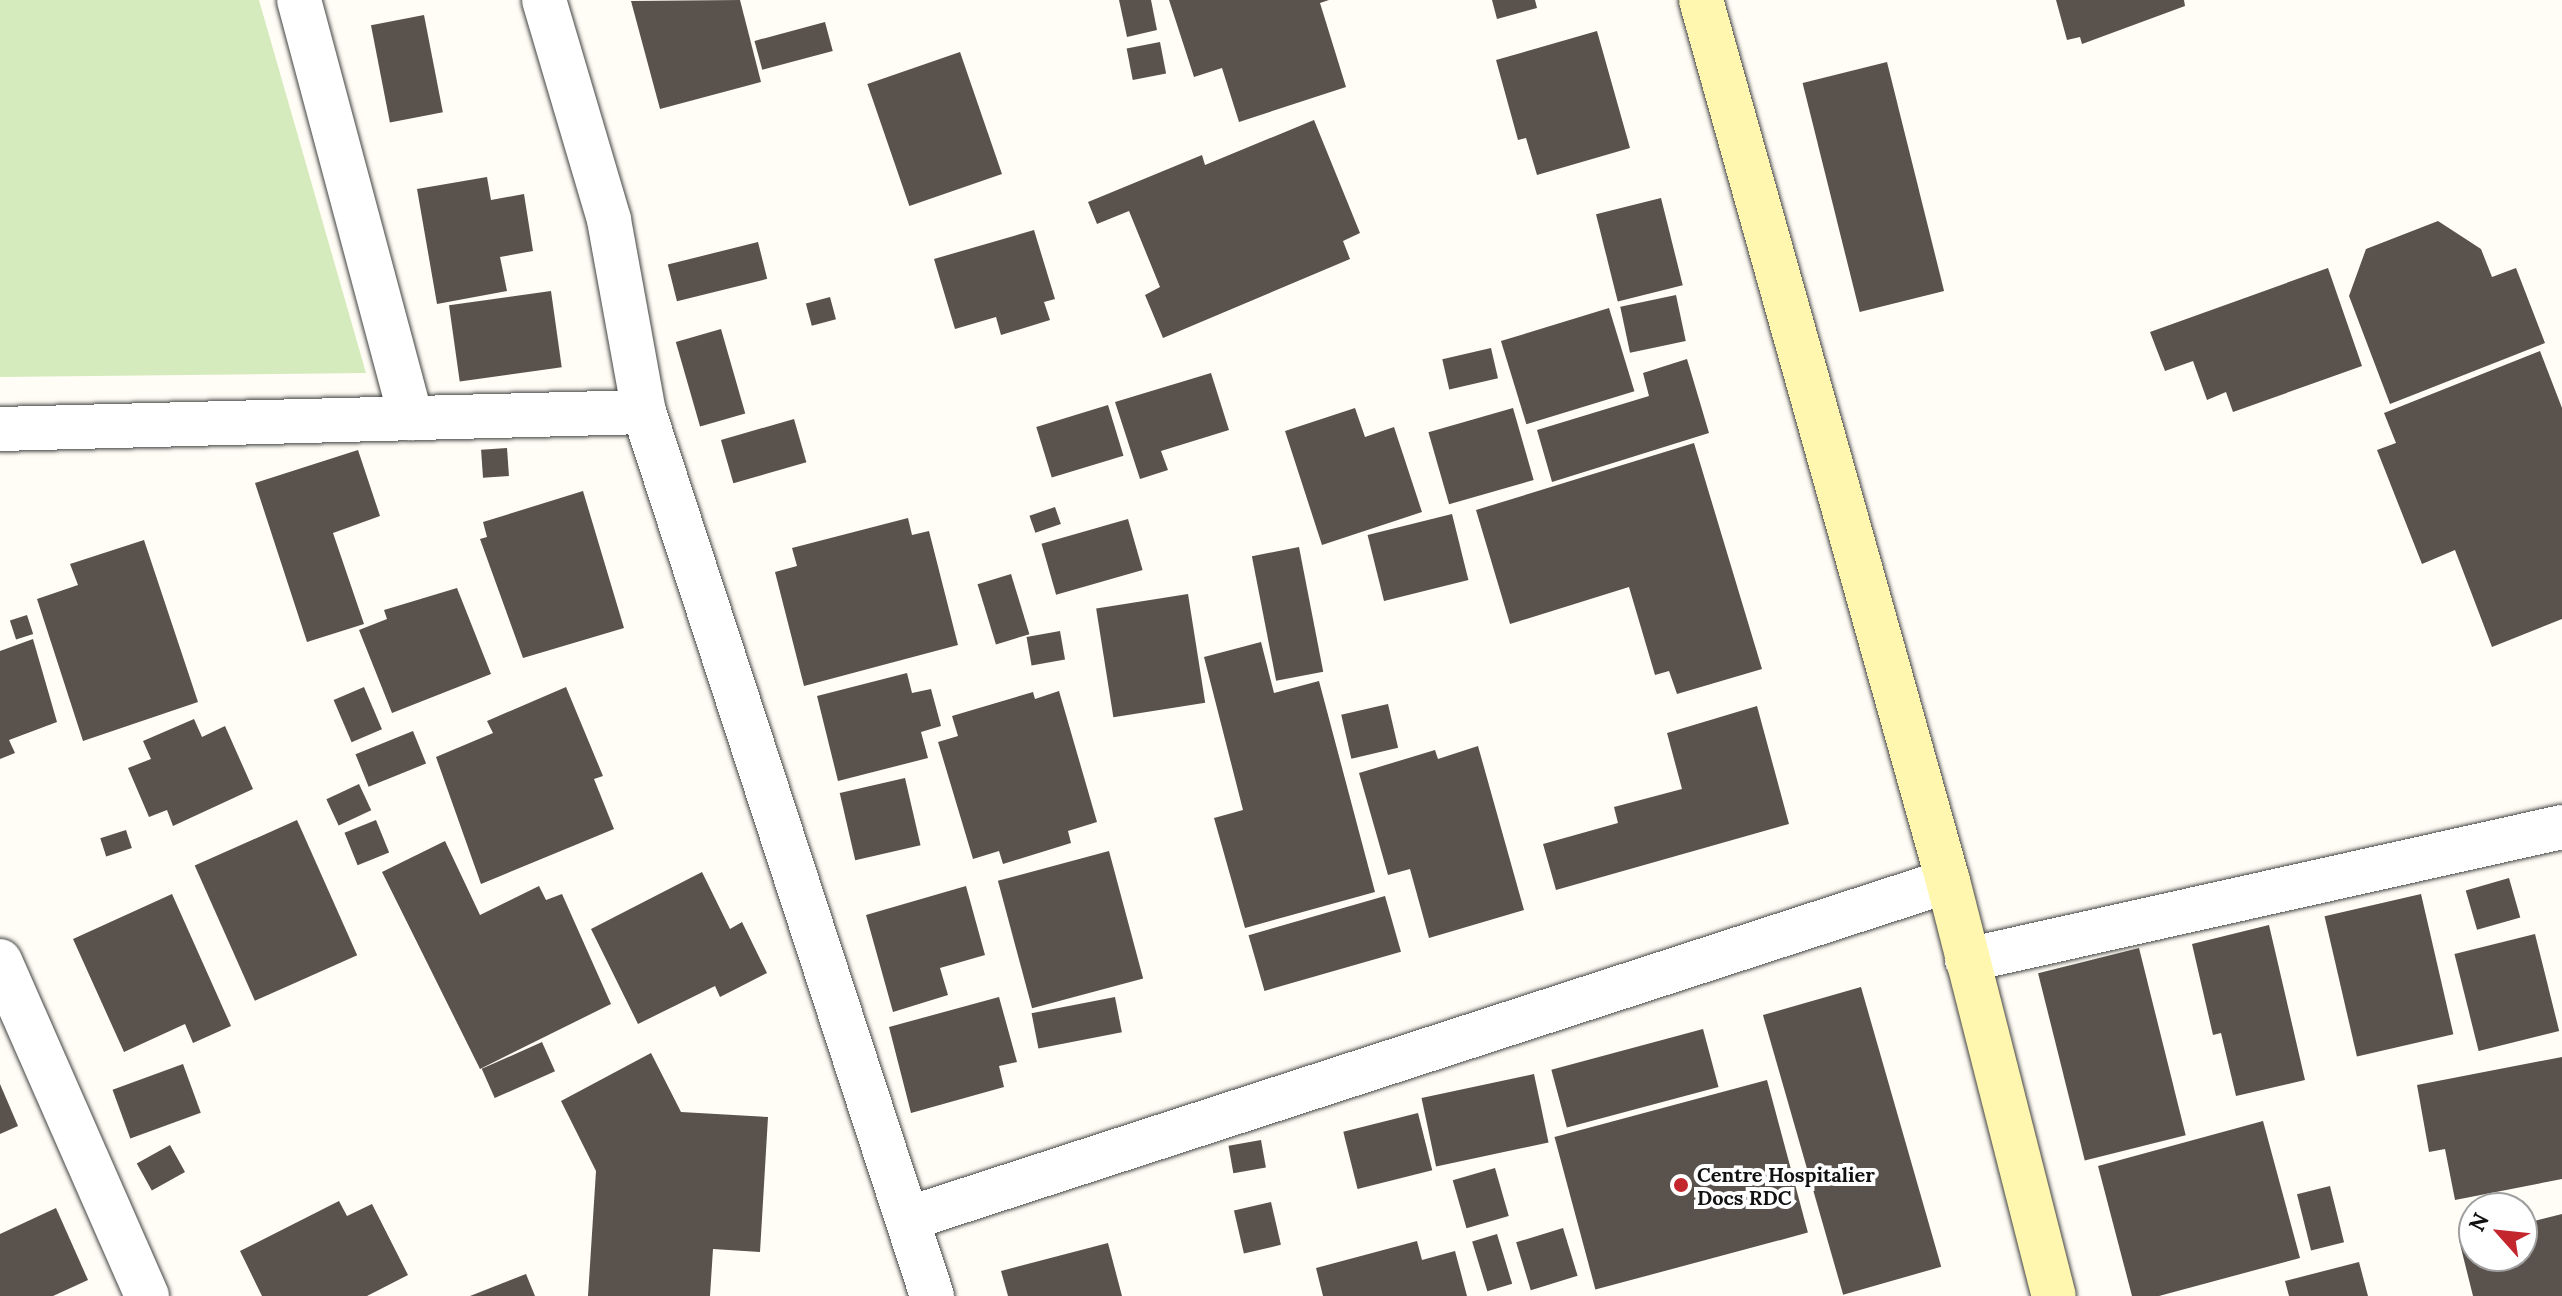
<!DOCTYPE html>
<style>
body{margin:0}
#map{position:relative;width:2562px;height:1296px;overflow:hidden;background:#fffdf5;font-family:Lora,serif}
div>[style]{position:absolute}
.green>*{inset:0;background:#d5ebbd}
.building>*{inset:0;background:#5a524d;transform-origin:0 0}
.roads{filter:drop-shadow(0 0 2px #444) drop-shadow(0 0 2px #444)}
.minor>*{height:44px;margin:-22px;padding:0 22px;transform-origin:22px;border-radius:22px;background:#fff}
.secondary>*{height:44px;margin:-22px;padding:0 22px;transform-origin:22px;border-radius:22px;background:#fff6b0}
.dots>*{width:22px;height:22px;translate:-50% -50%;box-sizing:border-box;border:4px solid #fff;border-radius:50%}
span{translate:-50% -50%;white-space:nowrap;text-align:center;line-height:1.15;-webkit-text-stroke:8px #fff;paint-order:stroke}
.poi-label{font-size:20px;color:#111;font-weight:700}
.left{translate:0 -50%;text-align:left}
.north{position:absolute;left:2458px;top:1192px;width:80px;height:80px;box-sizing:border-box;background:#fff;border:2px solid #a0a0a0;border-radius:50%;rotate:297deg;font-size:22px;font-weight:700;line-height:32px;text-align:center;color:#111}
.north::after{content:'';display:block;margin:auto;width:28px;height:36px;background:#c4262e;clip-path:polygon(50% 0,100% 100%,50% 72%,0 100%)}
</style>
<div id="map">
<div class="green">
<i style="clip-path:polygon(0 0,259px 0,366px 373px,0 377px)"></i>
</div>
<div class="building">
<i style="clip-path:polygon(740px 0,761px 82px,660px 109px,631px 1px)"></i>
<i style="clip-path:polygon(1119px 0,1151px 0,1157px 30px,1127px 37px)"></i>
<i style="clip-path:polygon(1169px 0,1329px 0,1320px 3px,1346px 87px,1239px 122px,1222px 68px,1194px 77px)"></i>
<i style="clip-path:polygon(1492px 0,1535px 0,1537px 8px,1497px 19px)"></i>
<i style="clip-path:polygon(2056px 0,2184px 0,2185px 6px,2082px 44px,2080px 37px,2067px 40px)"></i>
<i style="left:424px;top:15px;width:99px;height:54px;rotate:79deg"></i>
<i style="left:825px;top:22px;width:30px;height:73px;rotate:75deg"></i>
<i style="clip-path:polygon(1597px 31px,1630px 148px,1537px 175px,1526px 138px,1518px 140px,1496px 60px)"></i>
<i style="left:1160px;top:42px;width:32px;height:34px;rotate:79deg"></i>
<i style="left:960px;top:52px;width:129px;height:98px;rotate:71deg"></i>
<i style="left:1887px;top:62px;width:236px;height:87px;rotate:76deg"></i>
<i style="clip-path:polygon(1314px 120px,1360px 233px,1343px 241px,1350px 259px,1163px 338px,1145px 295px,1160px 287px,1129px 211px,1097px 224px,1088px 202px,1202px 155px,1205px 165px)"></i>
<i style="clip-path:polygon(487px 177px,491px 200px,524px 194px,533px 251px,500px 257px,507px 291px,437px 304px,417px 189px)"></i>
<i style="left:1661px;top:198px;width:90px;height:67px;rotate:76deg"></i>
<i style="clip-path:polygon(2438px 221px,2481px 249px,2492px 277px,2516px 268px,2545px 343px,2390px 404px,2349px 296px,2366px 249px)"></i>
<i style="clip-path:polygon(1034px 230px,1055px 299px,1044px 302px,1050px 320px,1001px 335px,996px 317px,955px 329px,934px 259px)"></i>
<i style="left:758px;top:242px;width:38px;height:93px;rotate:76deg"></i>
<i style="clip-path:polygon(2328px 268px,2362px 366px,2233px 412px,2226px 392px,2207px 400px,2193px 361px,2165px 371px,2150px 332px)"></i>
<i style="left:551px;top:291px;width:77px;height:103px;rotate:82deg"></i>
<i style="left:1676px;top:295px;width:47px;height:57px;rotate:78deg"></i>
<i style="left:830px;top:297px;width:23px;height:25px;rotate:75deg"></i>
<i style="left:1609px;top:308px;width:87px;height:113px;rotate:73deg"></i>
<i style="left:721px;top:329px;width:88px;height:47px;rotate:74deg"></i>
<i style="left:1491px;top:348px;width:31px;height:50px;rotate:77deg"></i>
<i style="clip-path:polygon(2540px 351px,2562px 408px,2562px 619px,2492px 647px,2455px 550px,2422px 564px,2377px 450px,2396px 443px,2384px 413px)"></i>
<i style="clip-path:polygon(1687px 359px,1709px 433px,1552px 482px,1537px 430px,1649px 396px,1643px 373px)"></i>
<i style="clip-path:polygon(1211px 373px,1229px 430px,1161px 451px,1168px 470px,1140px 479px,1115px 402px)"></i>
<i style="left:1108px;top:405px;width:53px;height:75px;rotate:73deg"></i>
<i style="clip-path:polygon(1355px 408px,1365px 437px,1394px 427px,1422px 512px,1322px 545px,1285px 431px)"></i>
<i style="left:1513px;top:408px;width:75px;height:88px;rotate:74deg"></i>
<i style="left:794px;top:419px;width:45px;height:76px;rotate:74deg"></i>
<i style="clip-path:polygon(1694px 443px,1762px 669px,1677px 694px,1669px 671px,1655px 675px,1629px 587px,1510px 624px,1476px 510px)"></i>
<i style="left:507px;top:448px;width:28px;height:26px;rotate:86deg"></i>
<i style="clip-path:polygon(358px 450px,380px 516px,333px 533px,364px 624px,307px 642px,255px 483px)"></i>
<i style="clip-path:polygon(583px 491px,624px 628px,523px 658px,480px 539px,487px 537px,483px 522px)"></i>
<i style="left:1055px;top:507px;width:18px;height:27px;rotate:71deg"></i>
<i style="left:1452px;top:514px;width:68px;height:87px;rotate:76deg"></i>
<i style="clip-path:polygon(908px 518px,912px 535px,929px 531px,958px 645px,804px 686px,775px 572px,797px 566px,792px 548px)"></i>
<i style="left:1128px;top:519px;width:53px;height:90px;rotate:74deg"></i>
<i style="clip-path:polygon(144px 540px,198px 702px,83px 741px,37px 599px,78px 585px,70px 564px)"></i>
<i style="left:1299px;top:547px;width:127px;height:48px;rotate:79deg"></i>
<i style="left:1011px;top:574px;width:63px;height:35px;rotate:73deg"></i>
<i style="clip-path:polygon(457px 588px,491px 674px,392px 713px,359px 630px,387px 619px,384px 610px)"></i>
<i style="left:1188px;top:594px;width:110px;height:93px;rotate:81deg"></i>
<i style="left:27px;top:615px;width:20px;height:18px;rotate:72deg"></i>
<i style="left:1060px;top:631px;width:29px;height:34px;rotate:80deg"></i>
<i style="clip-path:polygon(33px 639px,57px 722px,9px 740px,15px 753px,0 759px,0 651px)"></i>
<i style="clip-path:polygon(1261px 642px,1274px 693px,1319px 681px,1375px 892px,1245px 928px,1214px 818px,1243px 810px,1204px 657px)"></i>
<i style="clip-path:polygon(907px 673px,912px 693px,931px 689px,941px 726px,921px 732px,928px 758px,838px 781px,817px 696px)"></i>
<i style="left:364px;top:687px;width:46px;height:33px;rotate:67deg"></i>
<i style="clip-path:polygon(566px 687px,603px 776px,594px 779px,614px 829px,481px 884px,436px 757px,493px 733px,487px 721px)"></i>
<i style="clip-path:polygon(1059px 691px,1097px 822px,1068px 831px,1071px 843px,1003px 864px,999px 851px,973px 859px,938px 742px,958px 736px,952px 716px,1033px 692px,1035px 699px)"></i>
<i style="left:1388px;top:704px;width:45px;height:48px;rotate:77deg"></i>
<i style="clip-path:polygon(1757px 706px,1789px 824px,1556px 890px,1543px 844px,1618px 823px,1614px 807px,1682px 789px,1667px 733px)"></i>
<i style="clip-path:polygon(194px 719px,202px 737px,225px 726px,253px 789px,173px 826px,167px 810px,149px 817px,128px 768px,151px 759px,143px 741px)"></i>
<i style="left:413px;top:731px;width:35px;height:62px;rotate:68deg"></i>
<i style="clip-path:polygon(1478px 746px,1524px 910px,1429px 938px,1410px 869px,1388px 875px,1359px 773px,1435px 750px,1438px 759px)"></i>
<i style="left:905px;top:778px;width:69px;height:67px;rotate:77deg"></i>
<i style="left:359px;top:784px;width:29px;height:36px;rotate:65deg"></i>
<i style="left:297px;top:820px;width:148px;height:112px;rotate:66deg"></i>
<i style="left:376px;top:820px;width:35px;height:34px;rotate:68deg"></i>
<i style="left:126px;top:830px;width:19px;height:27px;rotate:72deg"></i>
<i style="clip-path:polygon(445px 841px,480px 915px,539px 886px,546px 900px,562px 894px,611px 1004px,480px 1069px,382px 872px)"></i>
<i style="left:1109px;top:851px;width:132px;height:115px;rotate:75deg"></i>
<i style="clip-path:polygon(702px 872px,730px 929px,742px 922px,767px 973px,720px 997px,715px 986px,638px 1024px,591px 929px)"></i>
<i style="left:2509px;top:878px;width:41px;height:45px;rotate:74deg"></i>
<i style="clip-path:polygon(966px 886px,985px 955px,940px 968px,948px 995px,893px 1012px,866px 915px)"></i>
<i style="clip-path:polygon(172px 894px,231px 1026px,193px 1043px,185px 1024px,124px 1052px,73px 939px)"></i>
<i style="left:2421px;top:894px;width:144px;height:99px;rotate:77deg"></i>
<i style="left:1385px;top:896px;width:58px;height:142px;rotate:74deg"></i>
<i style="clip-path:polygon(2269px 925px,2305px 1080px,2236px 1096px,2221px 1033px,2213px 1035px,2192px 944px)"></i>
<i style="left:2535px;top:934px;width:100px;height:83px;rotate:76deg"></i>
<i style="left:2139px;top:948px;width:193px;height:104px;rotate:76deg"></i>
<i style="left:1861px;top:987px;width:291px;height:102px;rotate:74deg"></i>
<i style="clip-path:polygon(999px 997px,1017px 1062px,999px 1066px,1004px 1087px,911px 1113px,889px 1027px)"></i>
<i style="left:1115px;top:997px;width:36px;height:85px;rotate:79deg"></i>
<i style="left:1703px;top:1029px;width:60px;height:157px;rotate:75deg"></i>
<i style="left:542px;top:1042px;width:32px;height:66px;rotate:66deg"></i>
<i style="clip-path:polygon(651px 1053px,681px 1112px,768px 1117px,760px 1252px,713px 1249px,710px 1296px,588px 1296px,596px 1171px,561px 1101px)"></i>
<i style="clip-path:polygon(2562px 1057px,2562px 1179px,2455px 1200px,2445px 1149px,2429px 1152px,2417px 1085px)"></i>
<i style="left:183px;top:1064px;width:52px;height:75px;rotate:70deg"></i>
<i style="left:1534px;top:1074px;width:70px;height:115px;rotate:78deg"></i>
<i style="left:1767px;top:1080px;width:158px;height:220px;rotate:75deg"></i>
<i style="clip-path:polygon(0 1084px,18px 1126px,0 1134px)"></i>
<i style="left:1418px;top:1113px;width:59px;height:77px;rotate:76deg"></i>
<i style="clip-path:polygon(2263px 1121px,2300px 1258px,2159px 1296px,2132px 1296px,2098px 1166px)"></i>
<i style="left:1261px;top:1140px;width:28px;height:33px;rotate:80deg"></i>
<i style="left:170px;top:1145px;width:31px;height:38px;rotate:61deg"></i>
<i style="left:1495px;top:1168px;width:50px;height:44px;rotate:74deg"></i>
<i style="left:2330px;top:1186px;width:58px;height:34px;rotate:76deg"></i>
<i style="clip-path:polygon(339px 1201px,347px 1216px,372px 1204px,408px 1275px,367px 1296px,262px 1296px,240px 1251px)"></i>
<i style="left:1271px;top:1202px;width:44px;height:38px;rotate:77deg"></i>
<i style="clip-path:polygon(56px 1208px,88px 1280px,53px 1296px,0 1296px,0 1234px)"></i>
<i style="clip-path:polygon(2562px 1214px,2562px 1296px,2473px 1296px,2459px 1240px,2474px 1236px,2474px 1256px,2522px 1256px,2522px 1224px)"></i>
<i style="left:1563px;top:1228px;width:50px;height:49px;rotate:73deg"></i>
<i style="left:1497px;top:1234px;width:52px;height:26px;rotate:73deg"></i>
<i style="clip-path:polygon(1417px 1241px,1422px 1260px,1455px 1251px,1467px 1296px,1323px 1296px,1316px 1268px)"></i>
<i style="clip-path:polygon(1108px 1243px,1122px 1296px,1008px 1296px,1001px 1271px)"></i>
<i style="clip-path:polygon(2359px 1262px,2368px 1296px,2289px 1296px,2285px 1281px)"></i>
<i style="clip-path:polygon(526px 1274px,535px 1296px,470px 1296px)"></i>
</div>
<div class="roads">
<div class="minor">
<i style="left:299px;top:0;width:433px;rotate:75deg"></i>
<i style="left:544px;top:0;width:229px;rotate:73.5deg"></i>
<i style="left:609px;top:220px;width:195px;rotate:79.7deg"></i>
<i style="left:644px;top:412px;width:930px;rotate:71.95deg"></i>
<i style="left:0;top:429px;width:644px;rotate:-1.51deg"></i>
<i style="left:1967px;top:960px;width:610px;rotate:-12.6deg"></i>
<i style="left:0;top:961px;width:366px;rotate:66.3deg"></i>
<i style="left:907px;top:1219px;width:1094px;rotate:-17.99deg"></i>
</div>
<div class="secondary">
<i style="left:1701px;top:0;width:915px;rotate:74.34deg"></i>
<i style="left:1948px;top:881px;width:428px;rotate:75.7deg"></i>
</div>
</div>
<div class="dots">
<i style="left:1681px;top:1185px;background:#c4262e"></i>
</div>
<div class="poi-label">
<span class="left" style="left:1697px;top:1186px">Centre Hospitalier<br>Docs RDC</span>
</div>
<div class="north">N</div>
</div>
